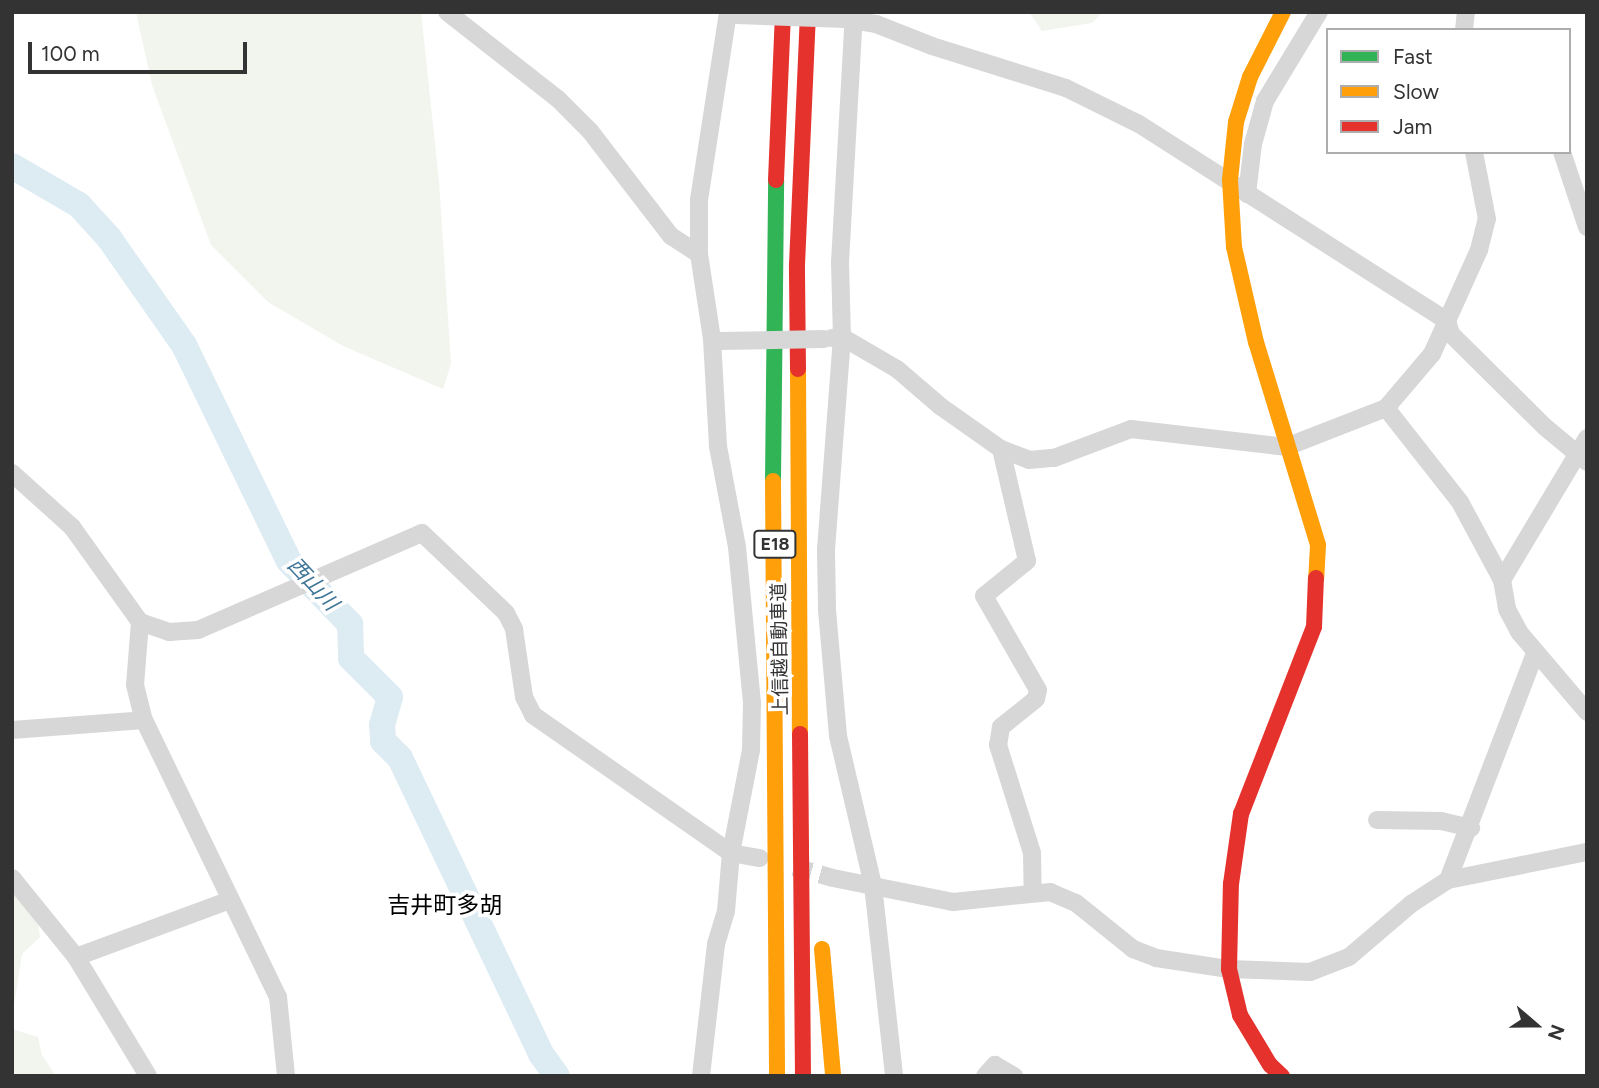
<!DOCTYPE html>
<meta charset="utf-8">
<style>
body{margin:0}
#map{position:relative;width:1599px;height:1088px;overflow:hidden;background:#fff;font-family:Figtree,"Noto Sans JP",sans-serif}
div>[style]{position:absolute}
.green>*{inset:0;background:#f1f5ed}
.river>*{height:26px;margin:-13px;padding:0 13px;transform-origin:13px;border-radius:13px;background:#ddebf3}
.street-tunnel>*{height:18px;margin-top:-9px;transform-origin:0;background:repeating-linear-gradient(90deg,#d6d6d6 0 18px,transparent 0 27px)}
.street>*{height:18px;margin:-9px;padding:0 9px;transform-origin:9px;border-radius:9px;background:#d7d7d7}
.fast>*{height:16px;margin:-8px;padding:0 8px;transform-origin:8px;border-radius:8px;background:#30b455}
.slow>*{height:16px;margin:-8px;padding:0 8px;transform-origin:8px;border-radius:8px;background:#ff9f0a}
.jam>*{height:16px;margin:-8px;padding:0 8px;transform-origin:8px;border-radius:8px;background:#e5322d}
.street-bridge>*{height:18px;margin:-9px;padding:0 9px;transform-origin:9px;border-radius:9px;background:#d7d7d7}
span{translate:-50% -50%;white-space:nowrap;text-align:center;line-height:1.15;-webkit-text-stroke:7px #fff;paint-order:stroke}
.shield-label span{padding:2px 5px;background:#fff;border:2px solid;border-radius:5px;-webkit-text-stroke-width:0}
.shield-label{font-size:18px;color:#333;font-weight:700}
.street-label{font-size:19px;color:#333}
.water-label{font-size:21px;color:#3f7597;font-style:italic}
.quarter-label{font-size:23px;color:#000}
.frame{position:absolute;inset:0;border:14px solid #333;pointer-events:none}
.legend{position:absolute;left:1326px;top:28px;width:245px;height:126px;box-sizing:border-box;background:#fff;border:2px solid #adadad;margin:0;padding:9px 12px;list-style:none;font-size:21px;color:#333}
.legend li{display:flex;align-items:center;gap:14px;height:35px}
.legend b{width:35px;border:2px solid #adadad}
.north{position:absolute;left:1501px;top:990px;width:70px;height:70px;-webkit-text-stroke:5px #fff;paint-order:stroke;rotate:110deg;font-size:19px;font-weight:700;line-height:28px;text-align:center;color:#333}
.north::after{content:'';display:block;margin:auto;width:24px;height:32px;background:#333;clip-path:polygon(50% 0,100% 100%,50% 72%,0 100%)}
.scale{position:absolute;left:28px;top:42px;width:219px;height:32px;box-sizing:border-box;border:4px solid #333;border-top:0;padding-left:9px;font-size:21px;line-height:24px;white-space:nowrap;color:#333;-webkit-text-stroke:5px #fff;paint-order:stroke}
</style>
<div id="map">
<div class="green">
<i style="clip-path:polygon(136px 12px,421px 12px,439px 181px,451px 364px,443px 389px,343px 346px,268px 302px,211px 245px,152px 85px)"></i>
<i style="clip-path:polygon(1029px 12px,1103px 12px,1092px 23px,1042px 31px)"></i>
<i style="clip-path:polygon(12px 877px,36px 911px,40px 937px,22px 954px,12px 1019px)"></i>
<i style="clip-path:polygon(12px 1029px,38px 1037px,42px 1055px,56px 1076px,12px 1076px)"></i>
</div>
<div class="river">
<i style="left:12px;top:166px;width:78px;rotate:30.2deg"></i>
<i style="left:79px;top:205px;width:45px;rotate:47.7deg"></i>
<i style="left:109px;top:238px;width:131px;rotate:55deg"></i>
<i style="left:184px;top:345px;width:240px;rotate:64.1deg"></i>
<i style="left:289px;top:561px;width:88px;rotate:45.9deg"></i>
<i style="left:350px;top:624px;width:34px;rotate:88deg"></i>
<i style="left:351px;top:658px;width:55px;rotate:45deg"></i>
<i style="left:390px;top:697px;width:29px;rotate:106deg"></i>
<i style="left:382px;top:725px;width:16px;rotate:86deg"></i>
<i style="left:383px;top:741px;width:24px;rotate:45deg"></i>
<i style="left:400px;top:758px;width:328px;rotate:64.5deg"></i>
<i style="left:541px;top:1054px;width:27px;rotate:54deg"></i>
</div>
<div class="street-tunnel">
<i style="left:794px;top:867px;width:41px;rotate:15.8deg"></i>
</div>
<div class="street">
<i style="left:447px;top:12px;width:141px;rotate:38.1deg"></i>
<i style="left:558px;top:99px;width:45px;rotate:45deg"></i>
<i style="left:590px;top:131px;width:133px;rotate:52.4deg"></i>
<i style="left:671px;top:236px;width:33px;rotate:33deg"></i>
<i style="left:854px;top:12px;width:250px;rotate:93.2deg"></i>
<i style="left:840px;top:262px;width:75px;rotate:88.5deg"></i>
<i style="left:842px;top:337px;width:214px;rotate:94.3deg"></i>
<i style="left:826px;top:550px;width:60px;rotate:89deg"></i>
<i style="left:827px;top:610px;width:126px;rotate:85deg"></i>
<i style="left:838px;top:736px;width:153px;rotate:76.8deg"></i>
<i style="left:873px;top:885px;width:192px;rotate:83.7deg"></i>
<i style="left:845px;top:19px;width:31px;rotate:9deg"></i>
<i style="left:876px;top:24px;width:60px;rotate:21.4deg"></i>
<i style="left:932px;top:46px;width:140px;rotate:17.4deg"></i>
<i style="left:1066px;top:88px;width:81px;rotate:26.3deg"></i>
<i style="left:1139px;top:124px;width:366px;rotate:32.6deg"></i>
<i style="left:1447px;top:321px;width:14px;rotate:73deg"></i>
<i style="left:1451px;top:334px;width:132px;rotate:44.7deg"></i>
<i style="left:1545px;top:427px;width:55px;rotate:39.8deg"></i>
<i style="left:1464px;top:30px;width:18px;rotate:-84deg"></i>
<i style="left:1562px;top:152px;width:79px;rotate:71.6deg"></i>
<i style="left:1247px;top:194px;width:50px;rotate:-83.2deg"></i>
<i style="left:1253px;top:144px;width:45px;rotate:-74.4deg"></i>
<i style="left:1265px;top:101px;width:104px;rotate:-58.8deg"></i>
<i style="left:832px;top:338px;width:10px;rotate:-6deg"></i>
<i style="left:842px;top:337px;width:64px;rotate:30.2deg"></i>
<i style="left:897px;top:369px;width:57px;rotate:40.7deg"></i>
<i style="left:940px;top:406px;width:75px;rotate:35.2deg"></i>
<i style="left:1001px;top:449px;width:30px;rotate:21deg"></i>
<i style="left:1029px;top:460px;width:25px;rotate:-5deg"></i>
<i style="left:1054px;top:458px;width:82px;rotate:-20.6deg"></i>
<i style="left:1131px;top:429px;width:156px;rotate:6.6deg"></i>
<i style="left:1286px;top:447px;width:107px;rotate:-21.3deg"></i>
<i style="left:1386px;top:408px;width:71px;rotate:-49.6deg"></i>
<i style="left:1432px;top:354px;width:114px;rotate:-65.7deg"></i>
<i style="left:1479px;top:250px;width:32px;rotate:-76deg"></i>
<i style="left:1487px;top:219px;width:68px;rotate:-101deg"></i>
<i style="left:1386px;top:408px;width:120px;rotate:51.8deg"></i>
<i style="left:1460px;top:502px;width:89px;rotate:61.7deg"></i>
<i style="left:1587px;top:438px;width:165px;rotate:120.9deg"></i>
<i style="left:1502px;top:580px;width:29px;rotate:80deg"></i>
<i style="left:1507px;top:609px;width:26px;rotate:62deg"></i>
<i style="left:1519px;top:632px;width:105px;rotate:49.6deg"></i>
<i style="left:1001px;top:449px;width:115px;rotate:76.9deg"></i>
<i style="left:1027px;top:561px;width:55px;rotate:140.9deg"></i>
<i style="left:984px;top:596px;width:108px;rotate:60.1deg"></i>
<i style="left:1038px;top:690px;width:9px;rotate:103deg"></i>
<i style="left:1036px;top:699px;width:45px;rotate:141.3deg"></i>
<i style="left:1001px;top:727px;width:18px;rotate:99deg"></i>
<i style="left:998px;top:745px;width:113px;rotate:72.5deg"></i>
<i style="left:1032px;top:853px;width:39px;rotate:89deg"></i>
<i style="left:12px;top:473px;width:81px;rotate:42deg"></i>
<i style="left:72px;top:527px;width:117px;rotate:54.4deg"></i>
<i style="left:140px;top:622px;width:31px;rotate:19deg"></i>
<i style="left:169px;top:632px;width:29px;rotate:-4deg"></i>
<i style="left:198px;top:630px;width:244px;rotate:-23.4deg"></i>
<i style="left:422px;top:533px;width:116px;rotate:43.6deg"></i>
<i style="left:506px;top:613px;width:18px;rotate:63deg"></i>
<i style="left:514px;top:629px;width:69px;rotate:81.6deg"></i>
<i style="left:524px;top:697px;width:20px;rotate:63deg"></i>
<i style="left:533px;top:715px;width:241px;rotate:34.9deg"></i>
<i style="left:731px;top:853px;width:29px;rotate:10deg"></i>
<i style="left:140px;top:622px;width:63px;rotate:94.5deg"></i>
<i style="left:135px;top:685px;width:36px;rotate:76deg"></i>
<i style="left:144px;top:720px;width:308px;rotate:64.2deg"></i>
<i style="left:278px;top:997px;width:79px;rotate:84.2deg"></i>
<i style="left:12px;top:730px;width:132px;rotate:-4.3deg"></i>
<i style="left:1377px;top:820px;width:64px;rotate:0.9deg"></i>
<i style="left:1441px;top:821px;width:31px;rotate:13deg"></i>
<i style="left:12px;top:878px;width:102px;rotate:51deg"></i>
<i style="left:76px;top:957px;width:139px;rotate:58.8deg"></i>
<i style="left:833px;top:878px;width:122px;rotate:11.3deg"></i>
<i style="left:953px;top:902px;width:98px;rotate:-5.9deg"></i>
<i style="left:1050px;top:892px;width:28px;rotate:23deg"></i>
<i style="left:1076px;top:903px;width:73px;rotate:38.9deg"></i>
<i style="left:1133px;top:949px;width:25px;rotate:21deg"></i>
<i style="left:1156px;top:958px;width:74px;rotate:8.6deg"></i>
<i style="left:1229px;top:969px;width:81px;rotate:2.1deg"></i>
<i style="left:1310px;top:972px;width:42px;rotate:-21deg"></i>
<i style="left:1349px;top:957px;width:82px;rotate:-40.5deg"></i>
<i style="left:1411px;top:904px;width:44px;rotate:-33deg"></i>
<i style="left:1448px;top:880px;width:142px;rotate:-11.4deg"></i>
<i style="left:1448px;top:880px;width:243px;rotate:-69deg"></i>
<i style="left:76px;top:957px;width:164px;rotate:-20.3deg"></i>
<i style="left:701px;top:1076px;width:133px;rotate:-83.5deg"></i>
<i style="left:716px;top:944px;width:34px;rotate:-73deg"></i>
<i style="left:726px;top:911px;width:58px;rotate:-85.1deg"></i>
<i style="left:731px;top:853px;width:105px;rotate:-79deg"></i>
<i style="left:751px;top:750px;width:47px;rotate:-88.8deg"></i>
<i style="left:752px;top:703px;width:157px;rotate:-95.5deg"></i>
<i style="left:737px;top:547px;width:103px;rotate:-100.7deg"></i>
<i style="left:718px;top:446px;width:107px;rotate:-93.2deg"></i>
<i style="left:712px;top:339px;width:86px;rotate:-98.7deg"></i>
<i style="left:699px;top:254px;width:54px;rotate:-90deg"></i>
<i style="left:699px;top:200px;width:190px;rotate:-81.2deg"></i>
<i style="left:985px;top:1076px;width:15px;rotate:-48deg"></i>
<i style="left:995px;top:1065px;width:22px;rotate:30deg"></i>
</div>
<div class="fast">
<i style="left:773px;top:481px;width:301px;rotate:-89.4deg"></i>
</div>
<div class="slow">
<i style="left:1283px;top:12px;width:73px;rotate:116.9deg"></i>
<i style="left:1250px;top:77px;width:47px;rotate:107.3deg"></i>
<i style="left:1236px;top:122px;width:58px;rotate:95.9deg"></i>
<i style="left:1230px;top:180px;width:67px;rotate:86.6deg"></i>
<i style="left:1234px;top:247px;width:98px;rotate:77deg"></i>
<i style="left:1256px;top:342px;width:212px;rotate:73deg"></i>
<i style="left:1318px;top:545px;width:33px;rotate:93deg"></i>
<i style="left:798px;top:369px;width:365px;rotate:89.7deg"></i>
<i style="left:773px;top:481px;width:595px;rotate:89.61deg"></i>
<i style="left:822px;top:949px;width:127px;rotate:85deg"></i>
</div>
<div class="jam">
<i style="left:776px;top:180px;width:168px;rotate:-87.6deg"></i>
<i style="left:798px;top:369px;width:104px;rotate:-90.6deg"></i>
<i style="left:797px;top:265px;width:253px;rotate:-87.5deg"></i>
<i style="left:800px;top:734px;width:342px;rotate:89.5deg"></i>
<i style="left:1282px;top:1076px;width:16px;rotate:-137deg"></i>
<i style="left:1270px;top:1065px;width:58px;rotate:-121deg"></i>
<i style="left:1240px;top:1015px;width:47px;rotate:-103.4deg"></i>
<i style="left:1229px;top:969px;width:85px;rotate:-88.7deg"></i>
<i style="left:1231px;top:884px;width:71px;rotate:-81.9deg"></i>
<i style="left:1241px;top:814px;width:201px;rotate:-68.7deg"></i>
<i style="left:1314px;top:627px;width:49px;rotate:-87.7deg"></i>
</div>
<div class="street-bridge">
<i style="left:736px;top:15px;width:109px;rotate:2.1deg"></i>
<i style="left:720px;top:341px;width:104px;rotate:-1.1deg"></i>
</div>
<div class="shield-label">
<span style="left:775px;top:544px">E18</span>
</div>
<div class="street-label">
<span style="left:780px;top:649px;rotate:-91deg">上信越自動車道</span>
</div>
<div class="water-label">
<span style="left:313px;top:584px;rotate:47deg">西山川</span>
</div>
<div class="quarter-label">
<span style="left:445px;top:905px">吉井町多胡</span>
</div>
<div class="frame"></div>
<ul class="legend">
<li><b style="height:9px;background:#30b455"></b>Fast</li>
<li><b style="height:9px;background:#ff9f0a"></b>Slow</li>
<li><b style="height:9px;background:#e5322d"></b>Jam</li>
</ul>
<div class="north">N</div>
<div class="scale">100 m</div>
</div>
